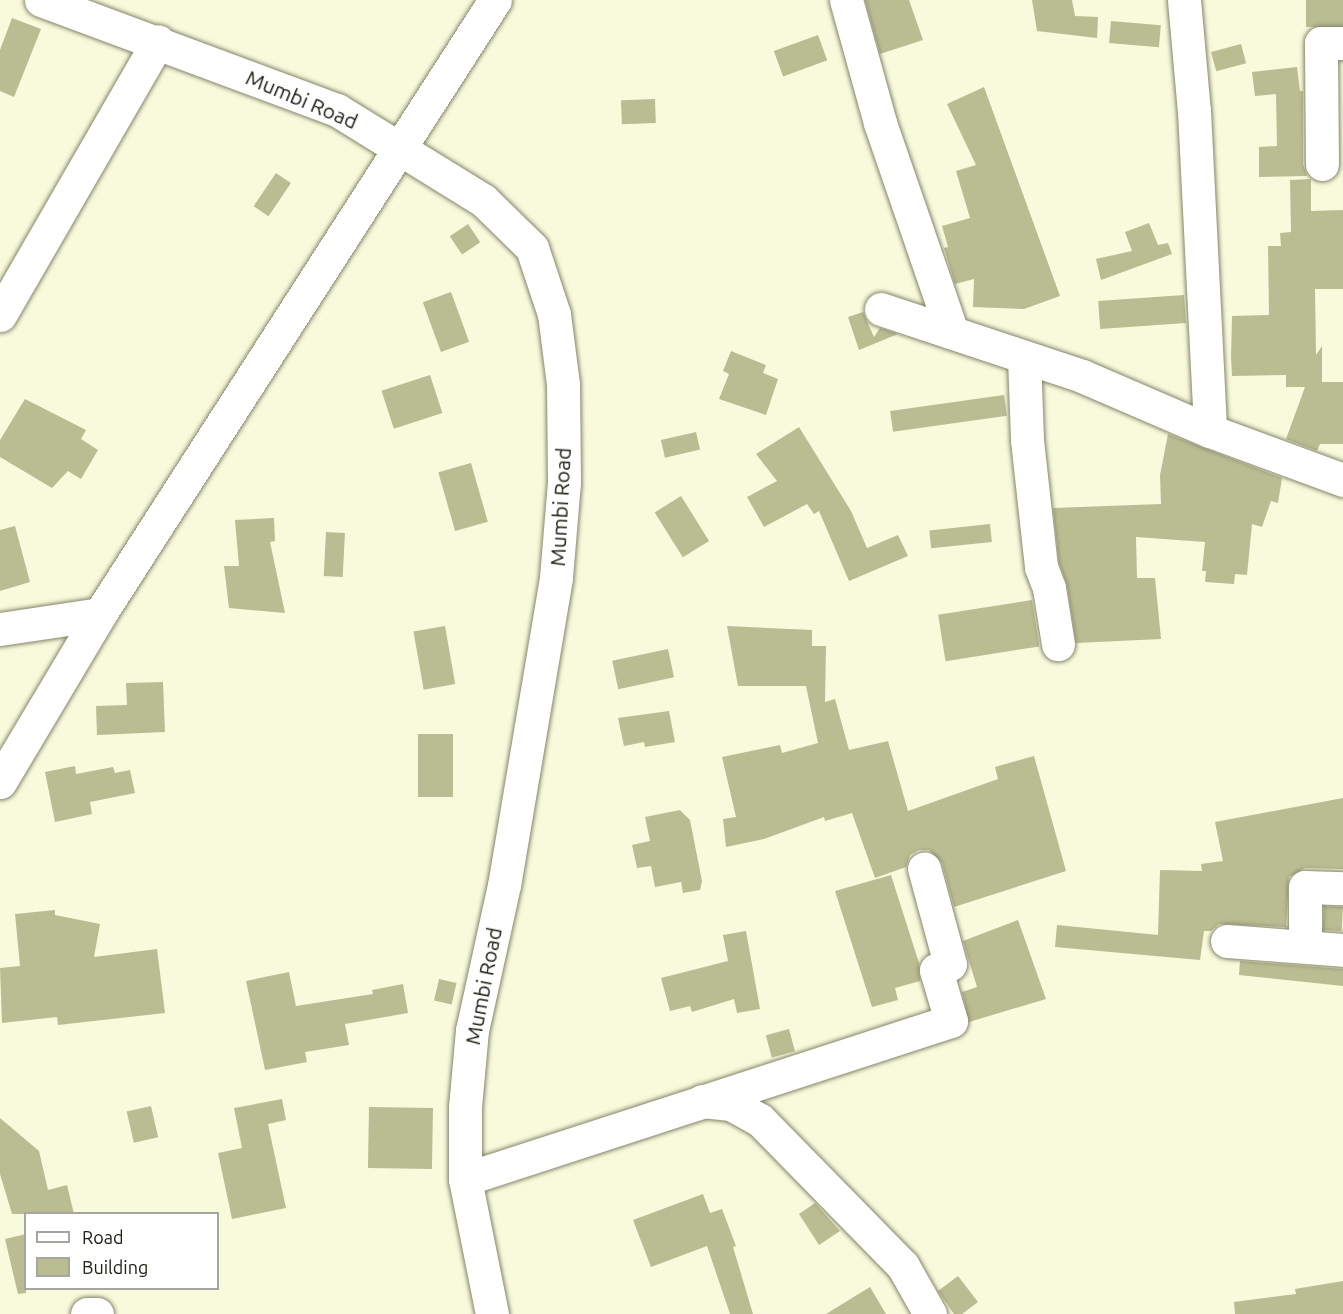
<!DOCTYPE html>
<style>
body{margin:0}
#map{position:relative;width:1343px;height:1314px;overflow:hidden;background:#f8fadc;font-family:Ubuntu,sans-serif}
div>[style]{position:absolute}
.building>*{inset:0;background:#babc92;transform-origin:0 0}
.roads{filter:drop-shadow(0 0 2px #84856a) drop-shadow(0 0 2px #84856a)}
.minor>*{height:33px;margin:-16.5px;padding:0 16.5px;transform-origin:16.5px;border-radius:16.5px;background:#fff}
span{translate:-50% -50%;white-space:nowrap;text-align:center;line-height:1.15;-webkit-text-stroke:6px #fff;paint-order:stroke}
.street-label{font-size:21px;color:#202015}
.legend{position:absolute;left:24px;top:1212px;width:195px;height:78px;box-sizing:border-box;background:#fff;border:2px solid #a6a6a1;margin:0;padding:8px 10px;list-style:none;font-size:18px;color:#202015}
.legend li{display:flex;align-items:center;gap:12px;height:30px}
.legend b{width:30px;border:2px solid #a6a6a1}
</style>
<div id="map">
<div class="building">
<i style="clip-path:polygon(865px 0,909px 0,923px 40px,880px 54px)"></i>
<i style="clip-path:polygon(1032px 0,1072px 0,1075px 16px,1098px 17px,1097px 38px,1037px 31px)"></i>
<i style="left:1306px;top:0;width:37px;height:27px"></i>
<i style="clip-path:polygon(12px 18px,41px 29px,14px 97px,0 91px,0 50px)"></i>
<i style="left:1111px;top:21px;width:50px;height:22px;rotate:5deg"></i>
<i style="left:818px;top:35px;width:27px;height:47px;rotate:70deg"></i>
<i style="left:1241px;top:44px;width:20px;height:31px;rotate:75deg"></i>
<i style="clip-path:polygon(1297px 67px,1300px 91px,1303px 91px,1303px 164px,1307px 176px,1259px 177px,1259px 147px,1277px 146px,1276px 94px,1255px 96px,1252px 72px)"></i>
<i style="clip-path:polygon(984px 87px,1060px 296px,1024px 309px,973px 307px,974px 279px,955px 284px,944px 248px,948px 247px,942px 226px,970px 218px,956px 171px,976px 165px,947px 104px)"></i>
<i style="left:655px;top:99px;width:24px;height:34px;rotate:88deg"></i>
<i style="left:276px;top:173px;width:18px;height:40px;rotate:34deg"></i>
<i style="clip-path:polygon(1311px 179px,1311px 211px,1343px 210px,1343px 289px,1315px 289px,1316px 355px,1322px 346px,1322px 382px,1343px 382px,1343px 444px,1320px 444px,1317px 451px,1286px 439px,1305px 387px,1286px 387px,1286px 375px,1232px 376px,1231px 357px,1232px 316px,1269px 315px,1268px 246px,1281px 246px,1280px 233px,1291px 232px,1290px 180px)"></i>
<i style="clip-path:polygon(1149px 223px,1158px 245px,1168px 243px,1172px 254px,1101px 280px,1096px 259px,1132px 251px,1125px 232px)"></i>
<i style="left:468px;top:224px;width:22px;height:22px;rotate:56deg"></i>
<i style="left:451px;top:292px;width:53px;height:30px;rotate:70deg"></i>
<i style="left:1184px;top:295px;width:28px;height:86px;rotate:86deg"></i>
<i style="clip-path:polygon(863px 312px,874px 337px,880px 328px,898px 334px,859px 350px,848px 317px)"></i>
<i style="clip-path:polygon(731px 351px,766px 365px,763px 373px,778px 379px,766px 415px,719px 399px,729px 374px,723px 371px)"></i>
<i style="left:430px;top:375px;width:40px;height:51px;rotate:72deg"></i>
<i style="left:1004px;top:395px;width:21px;height:115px;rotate:82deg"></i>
<i style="clip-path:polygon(25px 399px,86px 430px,81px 439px,98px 450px,81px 479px,68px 471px,52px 488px,0 457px,0 440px)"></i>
<i style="clip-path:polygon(799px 427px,851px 511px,867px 548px,898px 535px,908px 556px,849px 581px,819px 511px,814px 514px,807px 504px,764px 527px,747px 497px,777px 481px,756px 454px)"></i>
<i style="left:696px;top:432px;width:18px;height:36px;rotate:77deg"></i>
<i style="clip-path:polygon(1168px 434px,1282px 478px,1278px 503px,1271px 501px,1262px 527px,1252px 524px,1247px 575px,1235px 574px,1234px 584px,1205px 582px,1206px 571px,1202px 571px,1205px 542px,1136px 537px,1137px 578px,1155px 578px,1161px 639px,1076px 643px,1067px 585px,1059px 563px,1053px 508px,1161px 504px,1160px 475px)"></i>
<i style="left:471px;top:463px;width:61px;height:34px;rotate:74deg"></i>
<i style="left:681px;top:496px;width:53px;height:31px;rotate:58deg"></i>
<i style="clip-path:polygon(274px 518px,275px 541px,270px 542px,285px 613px,229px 608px,224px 566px,239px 566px,235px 520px)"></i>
<i style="left:990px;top:524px;width:18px;height:61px;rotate:84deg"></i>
<i style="clip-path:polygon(15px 526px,30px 582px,0 591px,0 530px)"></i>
<i style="left:326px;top:532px;width:19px;height:44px;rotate:3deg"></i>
<i style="left:1032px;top:600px;width:47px;height:95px;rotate:81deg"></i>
<i style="left:445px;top:626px;width:59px;height:32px;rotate:80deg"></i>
<i style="clip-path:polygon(727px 626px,812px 630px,812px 646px,826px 646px,825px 702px,835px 699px,849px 750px,888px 741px,908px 811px,998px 779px,995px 767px,1034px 756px,1066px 871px,954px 907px,942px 863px,929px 850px,919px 850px,910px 855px,906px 867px,875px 878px,852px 813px,825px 821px,824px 817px,764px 839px,726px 847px,723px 819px,736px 817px,722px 757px,780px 745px,782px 753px,818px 743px,806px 686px,738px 686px)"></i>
<i style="left:668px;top:649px;width:29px;height:57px;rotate:78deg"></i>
<i style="clip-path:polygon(163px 682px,165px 732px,97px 735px,96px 706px,127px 705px,126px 683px)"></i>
<i style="clip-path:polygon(669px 711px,675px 742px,645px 747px,644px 742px,624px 746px,618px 718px)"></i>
<i style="left:418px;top:734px;width:35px;height:63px"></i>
<i style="clip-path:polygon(75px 766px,76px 774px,113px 767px,115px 773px,130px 770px,135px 793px,90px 802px,92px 814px,55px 822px,45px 772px)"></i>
<i style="clip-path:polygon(1343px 798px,1343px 869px,1305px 868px,1289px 877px,1286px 927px,1219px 924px,1211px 931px,1204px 931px,1200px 960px,1055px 947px,1057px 925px,1158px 935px,1160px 870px,1202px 871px,1201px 864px,1223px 861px,1215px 822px)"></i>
<i style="clip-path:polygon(680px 810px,690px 820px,702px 881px,700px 890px,683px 893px,681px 882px,655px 887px,651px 866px,637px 868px,632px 845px,650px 841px,645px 817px)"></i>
<i style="clip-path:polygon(891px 875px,919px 963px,920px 981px,895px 988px,898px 1000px,872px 1007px,835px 891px)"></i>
<i style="left:1324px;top:906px;width:19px;height:24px;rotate:3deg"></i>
<i style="clip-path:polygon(55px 910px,55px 915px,100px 924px,94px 957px,157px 949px,165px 1013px,58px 1025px,57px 1017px,2px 1023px,0 968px,20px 966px,15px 914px)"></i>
<i style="clip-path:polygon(1018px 920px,1046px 999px,969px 1022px,962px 992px,977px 987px,963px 941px)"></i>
<i style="clip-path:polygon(746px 931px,760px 1009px,737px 1013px,734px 999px,692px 1012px,690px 1006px,670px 1011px,661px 978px,728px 961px,723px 935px)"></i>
<i style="clip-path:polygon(1240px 961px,1343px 969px,1343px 986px,1239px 975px)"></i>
<i style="clip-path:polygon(289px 972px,296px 1006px,373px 994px,372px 990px,403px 984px,408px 1013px,345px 1024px,349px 1045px,305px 1052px,307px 1062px,265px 1070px,246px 981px)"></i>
<i style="left:439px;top:979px;width:18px;height:22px;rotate:13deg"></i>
<i style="left:789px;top:1029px;width:23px;height:24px;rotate:75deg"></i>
<i style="clip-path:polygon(282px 1099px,286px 1120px,268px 1124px,286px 1208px,232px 1219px,218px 1153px,242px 1148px,234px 1108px)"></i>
<i style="left:151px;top:1106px;width:32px;height:25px;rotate:77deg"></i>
<i style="left:369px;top:1107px;width:64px;height:61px;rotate:1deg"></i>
<i style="clip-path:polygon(0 1118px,39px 1151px,48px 1190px,67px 1185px,74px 1214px,12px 1214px,0 1174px)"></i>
<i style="clip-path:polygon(703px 1194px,710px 1213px,722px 1209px,736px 1246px,733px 1247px,753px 1314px,730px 1314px,707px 1246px,651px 1267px,633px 1220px)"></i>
<i style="clip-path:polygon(815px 1203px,840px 1231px,819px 1245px,799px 1214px)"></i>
<i style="clip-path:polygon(26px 1234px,26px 1293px,18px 1294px,5px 1239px)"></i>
<i style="clip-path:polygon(958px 1276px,978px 1302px,962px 1314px,954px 1314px,938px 1291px)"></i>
<i style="clip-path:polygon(1343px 1281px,1343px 1314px,1235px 1314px,1234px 1302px,1296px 1294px,1295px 1289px)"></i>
<i style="clip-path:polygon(870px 1287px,886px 1314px,826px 1314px)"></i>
</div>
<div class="roads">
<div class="minor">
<i style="left:41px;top:0;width:316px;rotate:20.4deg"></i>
<i style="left:337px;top:110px;width:172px;rotate:31.7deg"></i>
<i style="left:483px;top:200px;width:69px;rotate:44.4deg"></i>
<i style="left:532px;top:248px;width:70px;rotate:71.6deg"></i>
<i style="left:554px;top:314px;width:71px;rotate:82.7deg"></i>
<i style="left:563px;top:384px;width:98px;rotate:89.4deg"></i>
<i style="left:564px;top:482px;width:96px;rotate:94.8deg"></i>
<i style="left:556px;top:578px;width:311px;rotate:99.6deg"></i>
<i style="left:504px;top:885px;width:148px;rotate:102.4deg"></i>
<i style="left:472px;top:1030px;width:77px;rotate:95.2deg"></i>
<i style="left:465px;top:1107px;width:72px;rotate:90deg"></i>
<i style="left:465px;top:1179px;width:138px;rotate:78.7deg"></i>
<i style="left:846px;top:0;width:128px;rotate:74.5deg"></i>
<i style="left:880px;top:123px;width:221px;rotate:71deg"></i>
<i style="left:1184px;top:0;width:111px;rotate:84.9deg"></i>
<i style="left:1194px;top:111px;width:320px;rotate:87.1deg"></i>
<i style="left:1322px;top:164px;width:121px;rotate:-90.5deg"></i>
<i style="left:1321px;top:43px;width:22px"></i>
<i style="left:881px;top:309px;width:212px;rotate:18.4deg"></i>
<i style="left:1082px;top:376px;width:139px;rotate:23.3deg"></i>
<i style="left:1210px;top:431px;width:142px;rotate:20.2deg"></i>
<i style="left:0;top:315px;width:316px;rotate:-60deg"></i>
<i style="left:1024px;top:357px;width:83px;rotate:87.9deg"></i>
<i style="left:1027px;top:440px;width:128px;rotate:83.7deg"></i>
<i style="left:1041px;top:567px;width:22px;rotate:69deg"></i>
<i style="left:1049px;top:588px;width:57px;rotate:80.9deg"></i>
<i style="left:0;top:629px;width:101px;rotate:-8.5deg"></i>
<i style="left:0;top:782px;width:196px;rotate:-59.2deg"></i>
<i style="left:100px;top:614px;width:730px;rotate:-57.25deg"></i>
<i style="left:1227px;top:941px;width:116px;rotate:4.4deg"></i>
<i style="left:1305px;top:945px;width:58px;rotate:-90deg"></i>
<i style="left:1305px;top:887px;width:38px;rotate:2deg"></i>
<i style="left:702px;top:1101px;width:29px;rotate:6deg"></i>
<i style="left:731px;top:1104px;width:33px;rotate:29deg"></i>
<i style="left:760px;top:1120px;width:204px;rotate:45.6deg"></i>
<i style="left:903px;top:1266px;width:55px;rotate:60.6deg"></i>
<i style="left:465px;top:1179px;width:511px;rotate:-18.01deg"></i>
<i style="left:951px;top:1021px;width:53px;rotate:-106.4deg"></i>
<i style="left:936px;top:970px;width:15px;rotate:-23deg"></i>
<i style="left:950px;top:964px;width:99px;rotate:-105.2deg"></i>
<i style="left:87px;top:1314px;width:10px"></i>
</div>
</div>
<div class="street-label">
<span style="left:302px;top:99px;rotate:23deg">Mumbi Road</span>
<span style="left:560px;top:507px;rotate:-87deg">Mumbi Road</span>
<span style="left:483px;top:986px;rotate:-79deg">Mumbi Road</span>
</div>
<ul class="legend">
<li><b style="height:8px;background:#fff"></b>Road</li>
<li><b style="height:16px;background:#babc92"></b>Building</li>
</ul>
</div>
